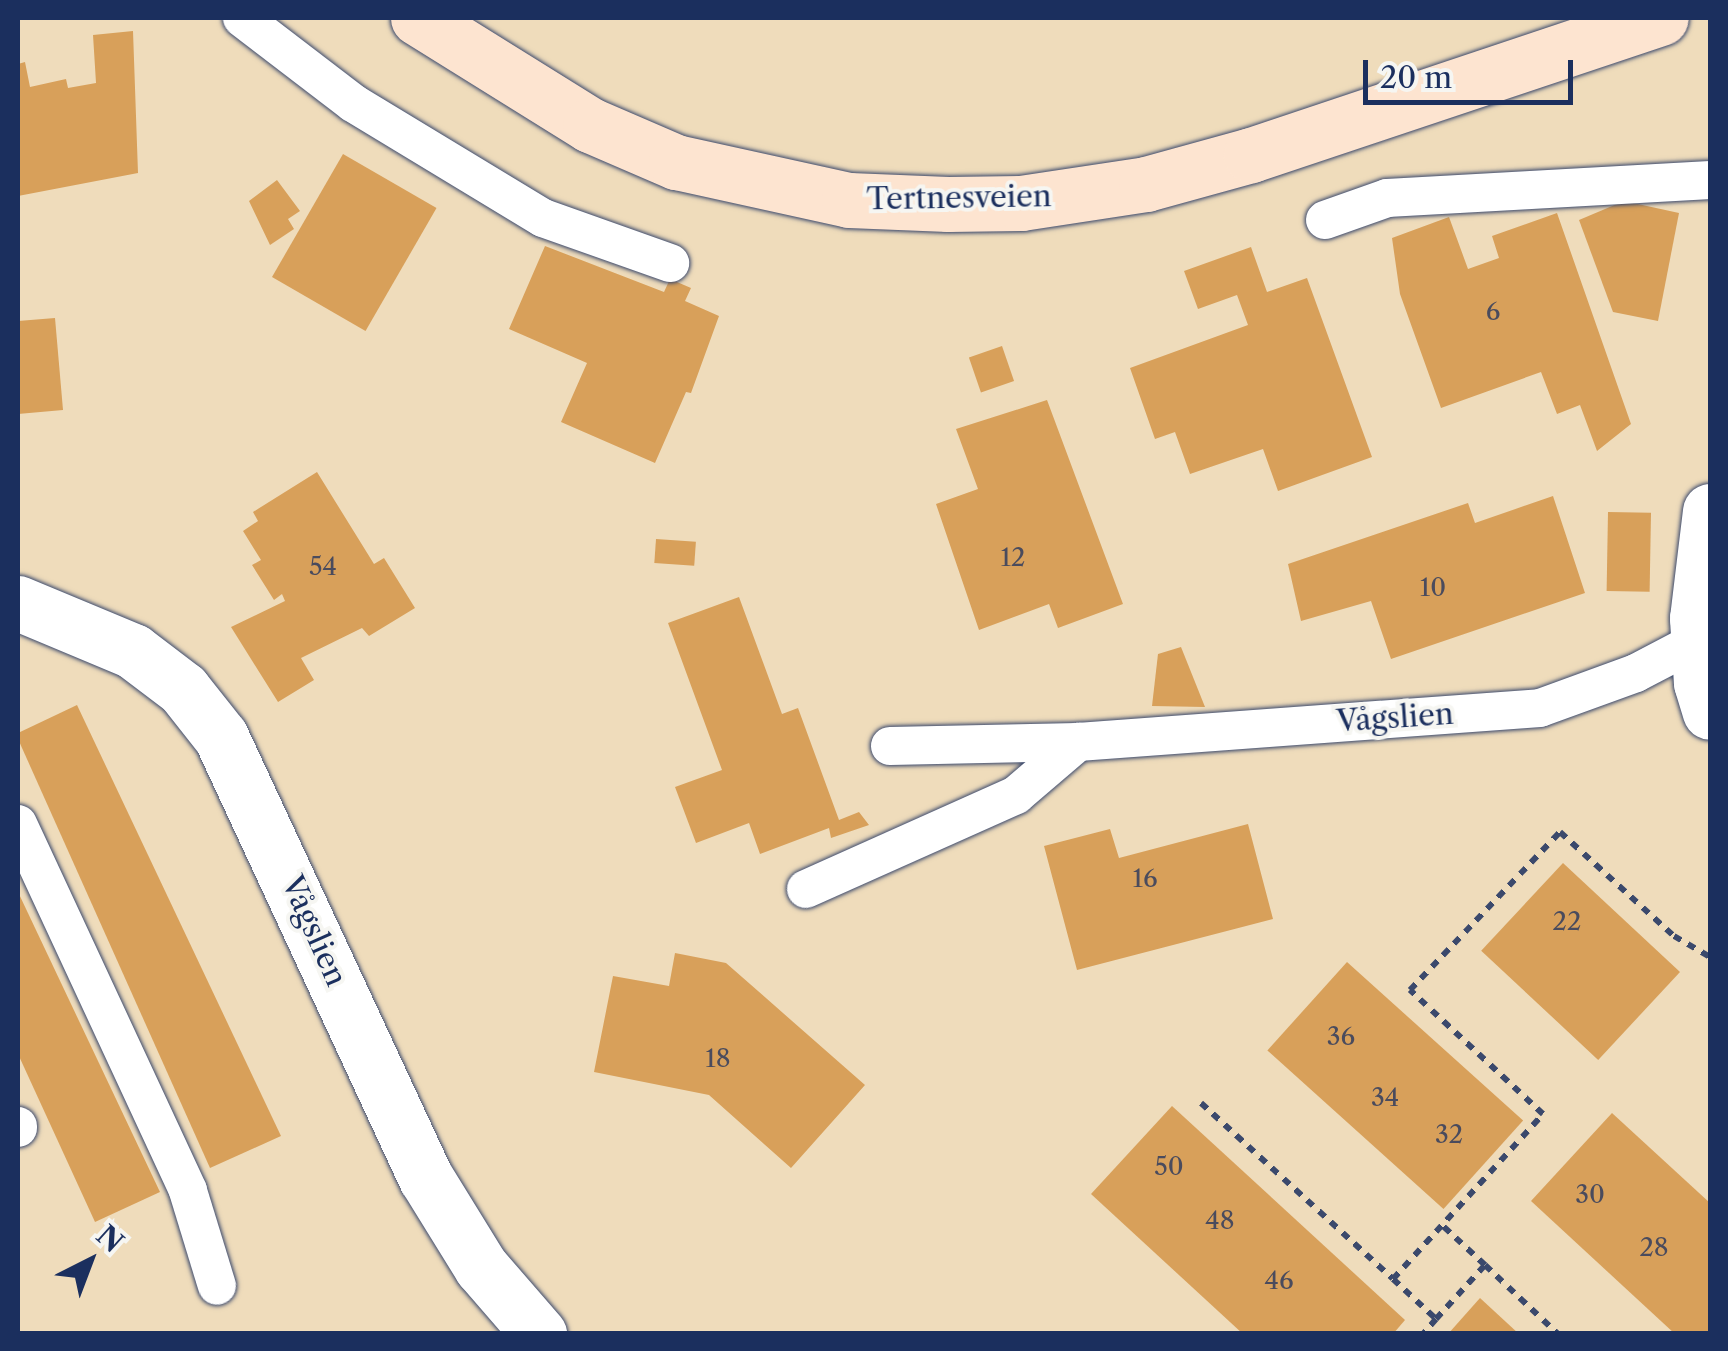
<!DOCTYPE html>
<meta charset="utf-8">
<style>
body{margin:0}
#map{position:relative;width:1728px;height:1351px;overflow:hidden;background:#efdcbb;font-family:"Libre Caslon Text",serif}
div>[style]{position:absolute}
.building>*{inset:0;background:#d8a05a;transform-origin:0 0}
.path>*{height:6px;margin-top:-3px;transform-origin:0;background:repeating-linear-gradient(90deg,#3b496c 0 8px,transparent 0 16px)}
.roads{filter:drop-shadow(0 0 2px #3b496c) drop-shadow(0 0 2px #3b496c)}
.service>*{height:38px;margin:-19px;padding:0 19px;transform-origin:19px;border-radius:19px;background:#fff}
.minor>*{height:55px;margin:-27.5px;padding:0 27.5px;transform-origin:27.5px;border-radius:27.5px;background:#fff}
.secondary>*{height:55px;margin:-27.5px;padding:0 27.5px;transform-origin:27.5px;border-radius:27.5px;background:#fde4d0}
span{translate:-50% -50%;white-space:nowrap;text-align:center;line-height:1.15;-webkit-text-stroke:8px #f6f6f2;paint-order:stroke}
.number-label{font-size:25px;color:#4a4b5d}
.number-label span{-webkit-text-stroke-width:0}
.street-label{font-size:30px;color:#1b2f5e}
.frame{position:absolute;inset:0;border:20px solid #1b2f5e;pointer-events:none}
.north{position:absolute;left:40px;top:1211px;width:100px;height:100px;-webkit-text-stroke:8px #f6f6f2;paint-order:stroke;rotate:42deg;font-size:28px;font-weight:700;line-height:40px;text-align:center;color:#1b2f5e}
.north::after{content:'';display:block;margin:auto;width:35px;height:45px;background:#1b2f5e;clip-path:polygon(50% 0,100% 100%,50% 72%,0 100%)}
.scale{position:absolute;left:1363px;top:60px;width:210px;height:45px;box-sizing:border-box;border:5px solid #1b2f5e;border-top:0;padding-left:12px;font-size:30px;line-height:35px;white-space:nowrap;color:#1b2f5e;-webkit-text-stroke:8px #f6f6f2;paint-order:stroke}
</style>
<div id="map">
<div class="building">
<i style="clip-path:polygon(133px 31px,138px 173px,18px 196px,18px 64px,25px 62px,30px 87px,66px 79px,68px 88px,96px 83px,93px 35px)"></i>
<i style="left:343px;top:154px;width:108px;height:142px;rotate:30deg"></i>
<i style="clip-path:polygon(277px 180px,300px 211px,288px 219px,294px 229px,270px 245px,249px 201px)"></i>
<i style="clip-path:polygon(1624px 201px,1679px 213px,1658px 321px,1613px 312px,1579px 220px)"></i>
<i style="clip-path:polygon(1557px 213px,1631px 424px,1597px 451px,1580px 405px,1557px 414px,1541px 372px,1441px 408px,1400px 294px,1392px 238px,1449px 217px,1468px 269px,1499px 258px,1492px 236px)"></i>
<i style="clip-path:polygon(545px 246px,664px 292px,670px 279px,691px 288px,685px 301px,719px 316px,691px 393px,686px 392px,655px 463px,561px 422px,587px 363px,509px 329px)"></i>
<i style="clip-path:polygon(1251px 247px,1267px 292px,1307px 278px,1372px 457px,1278px 491px,1263px 449px,1190px 474px,1175px 432px,1155px 439px,1130px 368px,1248px 325px,1237px 295px,1198px 309px,1184px 271px)"></i>
<i style="clip-path:polygon(55px 318px,63px 410px,18px 414px,18px 321px)"></i>
<i style="left:1002px;top:346px;width:37px;height:35px;rotate:71deg"></i>
<i style="clip-path:polygon(1047px 400px,1123px 604px,1058px 628px,1049px 604px,979px 630px,936px 504px,978px 489px,956px 429px)"></i>
<i style="clip-path:polygon(317px 472px,374px 564px,384px 558px,415px 608px,369px 636px,362px 628px,301px 658px,314px 680px,278px 702px,231px 627px,285px 601px,282px 594px,274px 600px,252px 565px,261px 560px,243px 531px,258px 521px,253px 512px)"></i>
<i style="clip-path:polygon(1553px 496px,1585px 593px,1391px 659px,1371px 601px,1301px 621px,1288px 564px,1468px 503px,1475px 523px)"></i>
<i style="left:1608px;top:512px;width:43px;height:79px;rotate:1deg"></i>
<i style="left:656px;top:539px;width:40px;height:24px;rotate:4deg"></i>
<i style="clip-path:polygon(739px 597px,782px 714px,798px 708px,839px 820px,859px 812px,869px 825px,831px 838px,829px 828px,760px 854px,749px 823px,696px 843px,675px 787px,722px 770px,668px 623px)"></i>
<i style="clip-path:polygon(1181px 647px,1205px 707px,1152px 706px,1158px 654px)"></i>
<i style="clip-path:polygon(77px 705px,281px 1136px,210px 1168px,18px 739px,18px 733px)"></i>
<i style="clip-path:polygon(1248px 824px,1273px 919px,1077px 970px,1044px 846px,1110px 829px,1119px 858px)"></i>
<i style="left:1563px;top:863px;width:160px;height:120px;rotate:43deg"></i>
<i style="clip-path:polygon(18px 892px,160px 1192px,95px 1222px,18px 1054px)"></i>
<i style="clip-path:polygon(675px 953px,726px 963px,865px 1085px,791px 1168px,709px 1095px,594px 1072px,613px 976px,669px 986px)"></i>
<i style="left:1347px;top:962px;width:237px;height:119px;rotate:42deg"></i>
<i style="clip-path:polygon(1172px 1106px,1405px 1320px,1393px 1334px,1243px 1334px,1091px 1194px)"></i>
<i style="clip-path:polygon(1612px 1113px,1710px 1203px,1710px 1334px,1675px 1334px,1531px 1201px)"></i>
<i style="clip-path:polygon(1480px 1298px,1519px 1334px,1448px 1334px)"></i>
</div>
<div class="path">
<i style="left:1201px;top:1103px;width:260px;rotate:42.5deg"></i>
<i style="left:1393px;top:1279px;width:223px;rotate:-47.7deg"></i>
<i style="left:1543px;top:1114px;width:182px;rotate:-137deg"></i>
<i style="left:1410px;top:990px;width:218px;rotate:-46.5deg"></i>
<i style="left:1560px;top:832px;width:154px;rotate:42.4deg"></i>
<i style="left:1674px;top:936px;width:42px;rotate:30.3deg"></i>
<i style="left:1485px;top:1265px;width:100px;rotate:43.4deg"></i>
<i style="left:1393px;top:1279px;width:59px;rotate:42.9deg"></i>
<i style="left:1436px;top:1319px;width:20px;rotate:131deg"></i>
<i style="left:1436px;top:1319px;width:73px;rotate:-47.8deg"></i>
<i style="left:1485px;top:1265px;width:59px;rotate:-137.1deg"></i>
</div>
<div class="roads">
<div class="service">
<i style="left:242px;top:18px;width:140px;rotate:37.4deg"></i>
<i style="left:353px;top:103px;width:222px;rotate:31.2deg"></i>
<i style="left:543px;top:218px;width:135px;rotate:19.5deg"></i>
<i style="left:1325px;top:220px;width:66px;rotate:-19.5deg"></i>
<i style="left:1387px;top:198px;width:324px;rotate:-3.2deg"></i>
<i style="left:890px;top:746px;width:188px;rotate:-1.2deg"></i>
<i style="left:1078px;top:742px;width:463px;rotate:-4.2deg"></i>
<i style="left:1540px;top:708px;width:102px;rotate:-20deg"></i>
<i style="left:1636px;top:673px;width:71px;rotate:-27.6deg"></i>
<i style="left:18px;top:824px;width:404px;rotate:65.1deg"></i>
<i style="left:188px;top:1191px;width:99px;rotate:73deg"></i>
<i style="left:806px;top:889px;width:230px;rotate:-24.1deg"></i>
<i style="left:1016px;top:795px;width:82px;rotate:-40.5deg"></i>
<i style="left:18px;top:1126px;width:2px;rotate:90deg"></i>
</div>
<div class="minor">
<i style="left:1710px;top:511px;width:108px;rotate:96.9deg"></i>
<i style="left:1697px;top:618px;width:65px;rotate:86.5deg"></i>
<i style="left:1701px;top:683px;width:30px;rotate:73deg"></i>
<i style="left:18px;top:603px;width:125px;rotate:22.7deg"></i>
<i style="left:133px;top:651px;width:63px;rotate:37.2deg"></i>
<i style="left:183px;top:689px;width:61px;rotate:51.6deg"></i>
<i style="left:221px;top:737px;width:486px;rotate:65.1deg"></i>
<i style="left:426px;top:1178px;width:105px;rotate:58.3deg"></i>
<i style="left:481px;top:1267px;width:89px;rotate:49.1deg"></i>
</div>
<div class="secondary">
<i style="left:418px;top:18px;width:203px;rotate:31.9deg"></i>
<i style="left:590px;top:125px;width:94px;rotate:23.3deg"></i>
<i style="left:676px;top:162px;width:177px;rotate:12.4deg"></i>
<i style="left:849px;top:200px;width:99px;rotate:2.3deg"></i>
<i style="left:948px;top:204px;width:73px;rotate:-0.8deg"></i>
<i style="left:1021px;top:203px;width:126px;rotate:-8.6deg"></i>
<i style="left:1146px;top:184px;width:109px;rotate:-15.4deg"></i>
<i style="left:1251px;top:155px;width:432px;rotate:-18.5deg"></i>
</div>
</div>
<div class="number-label">
<span style="left:1493px;top:312px">6</span>
<span style="left:1013px;top:558px">12</span>
<span style="left:323px;top:567px">54</span>
<span style="left:1433px;top:588px">10</span>
<span style="left:1145px;top:879px">16</span>
<span style="left:1567px;top:922px">22</span>
<span style="left:1341px;top:1037px">36</span>
<span style="left:718px;top:1059px">18</span>
<span style="left:1385px;top:1098px">34</span>
<span style="left:1449px;top:1135px">32</span>
<span style="left:1169px;top:1167px">50</span>
<span style="left:1590px;top:1195px">30</span>
<span style="left:1220px;top:1221px">48</span>
<span style="left:1654px;top:1248px">28</span>
<span style="left:1279px;top:1281px">46</span>
</div>
<div class="street-label">
<span style="left:959px;top:198px;rotate:-1deg">Tertnesveien</span>
<span style="left:1395px;top:718px;rotate:-4deg">Vågslien</span>
<span style="left:314px;top:931px;rotate:66deg">Vågslien</span>
</div>
<div class="frame"></div>
<div class="north">N</div>
<div class="scale">20 m</div>
</div>
